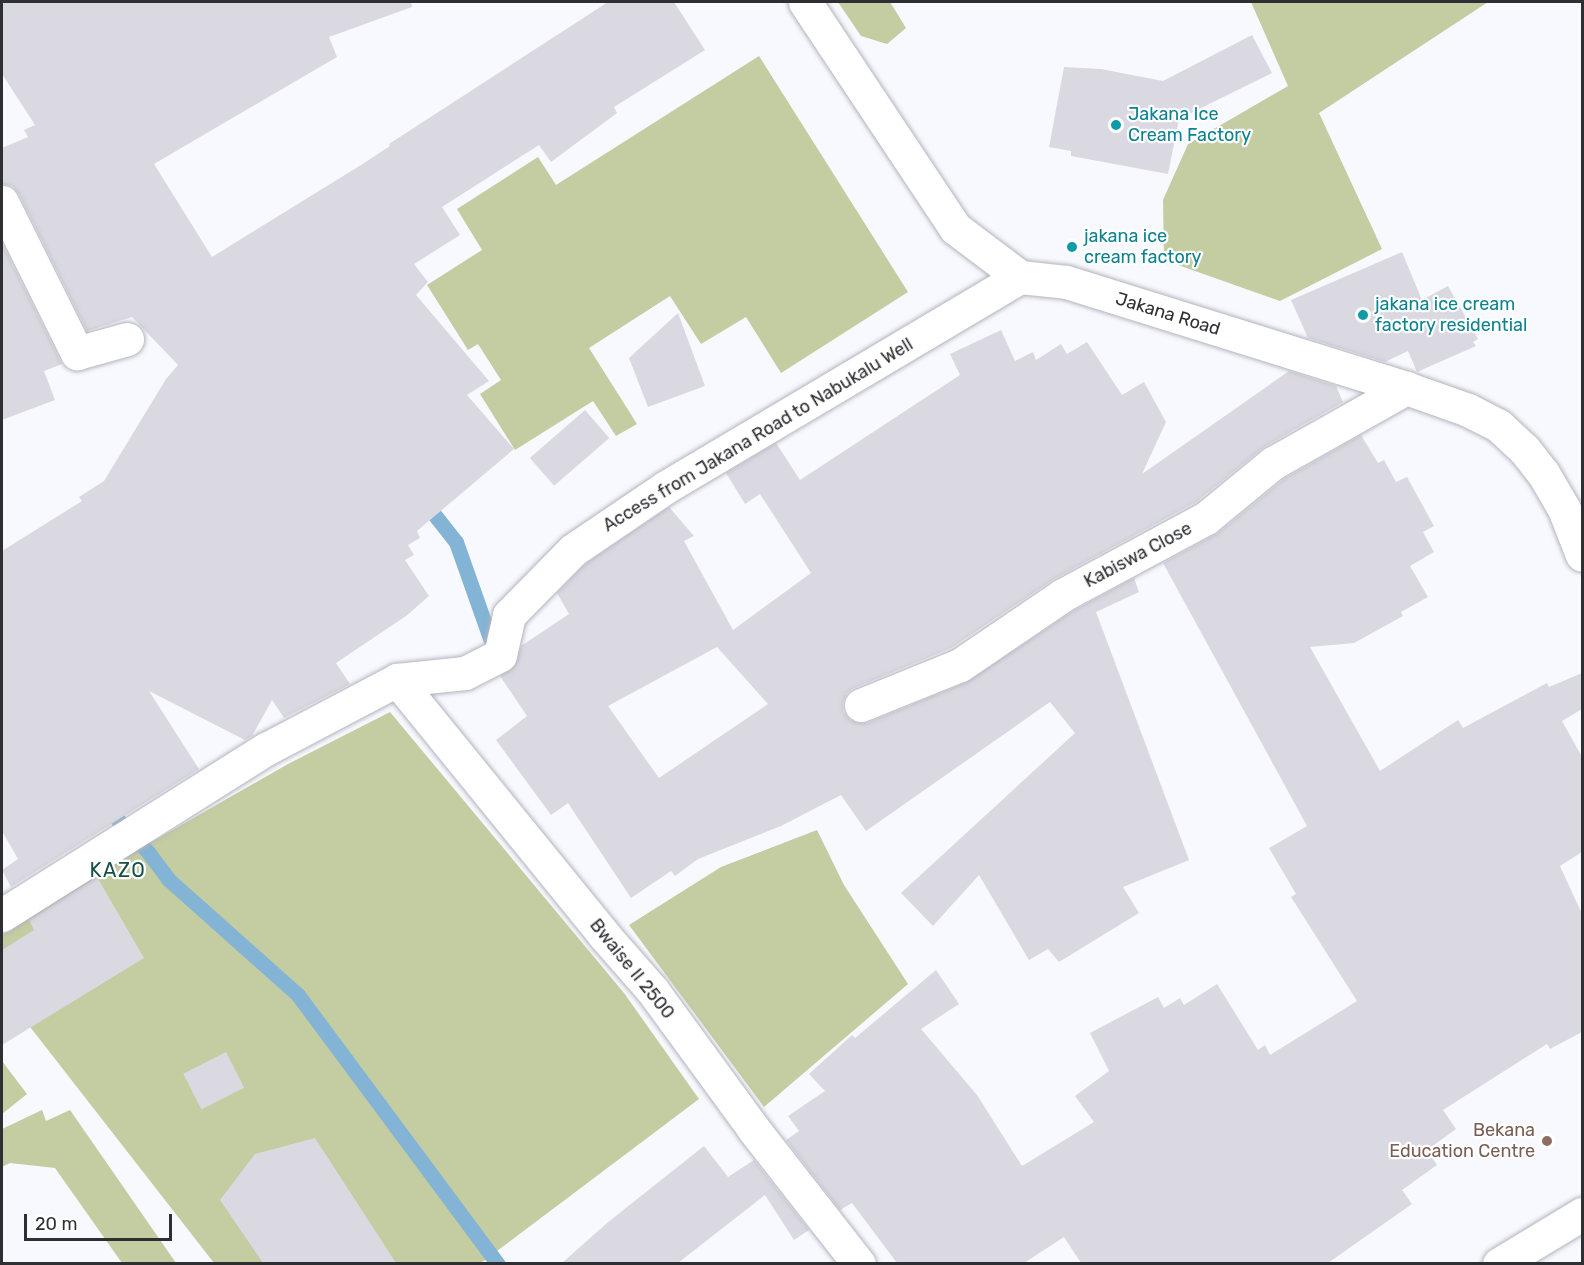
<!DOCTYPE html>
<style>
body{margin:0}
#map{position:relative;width:1584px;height:1265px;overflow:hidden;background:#f7f9fe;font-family:Rubik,sans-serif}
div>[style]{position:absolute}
.green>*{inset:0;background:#c4cca1}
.stream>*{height:15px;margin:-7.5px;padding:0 7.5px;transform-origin:7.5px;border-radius:7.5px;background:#83b4d5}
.building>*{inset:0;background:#dad9e2;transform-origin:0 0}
.roads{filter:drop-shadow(0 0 2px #b2b4bd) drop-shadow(0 0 2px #b2b4bd)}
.minor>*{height:33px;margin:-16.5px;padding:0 16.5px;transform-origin:16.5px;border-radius:16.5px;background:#fff}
.primary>*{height:33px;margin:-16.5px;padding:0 16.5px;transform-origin:16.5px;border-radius:16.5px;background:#fff}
.dots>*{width:16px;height:16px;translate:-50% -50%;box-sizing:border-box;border:3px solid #fff;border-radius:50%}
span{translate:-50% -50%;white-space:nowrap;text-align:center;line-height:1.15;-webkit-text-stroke:4.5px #fff;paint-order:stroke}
.culture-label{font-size:18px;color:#0d838f}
.left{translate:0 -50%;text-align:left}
.street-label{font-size:18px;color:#2e2f32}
.education-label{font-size:18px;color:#785e54}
.right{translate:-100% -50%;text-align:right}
.neighbourhood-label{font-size:20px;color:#155049;letter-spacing:1.5px}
.frame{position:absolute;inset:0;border:3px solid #2e2f32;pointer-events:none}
.scale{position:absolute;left:24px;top:1214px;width:148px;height:27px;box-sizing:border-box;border:3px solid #2e2f32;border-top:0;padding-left:8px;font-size:18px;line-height:21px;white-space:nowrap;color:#2e2f32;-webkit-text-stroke:4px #fff;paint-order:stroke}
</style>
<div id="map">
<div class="green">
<i style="clip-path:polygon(838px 2px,890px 2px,906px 28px,887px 44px,861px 36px)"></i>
<i style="clip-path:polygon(1251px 2px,1488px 2px,1319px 113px,1382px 249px,1280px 301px,1164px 260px,1163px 200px,1188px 144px,1288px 86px)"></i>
<i style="clip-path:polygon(759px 56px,908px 292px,781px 373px,746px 317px,701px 344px,670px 296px,589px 348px,637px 424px,616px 436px,593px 401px,515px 450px,480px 394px,501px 380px,478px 344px,468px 350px,427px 285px,482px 250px,457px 209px,538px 157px,556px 185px)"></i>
<i style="clip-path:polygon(390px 712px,624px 993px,699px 1099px,481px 1263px,214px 1263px,6px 996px,2px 985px,2px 935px,122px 859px,288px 764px)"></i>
<i style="clip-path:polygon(817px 830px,844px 885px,908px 984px,764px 1107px,629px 925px,721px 867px)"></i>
<i style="clip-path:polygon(2px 1061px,27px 1094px,2px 1114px)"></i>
<i style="clip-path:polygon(42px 1110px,46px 1121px,70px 1110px,176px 1263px,122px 1263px,55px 1168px,10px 1163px,2px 1167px,2px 1129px)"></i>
</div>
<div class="stream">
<i style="left:422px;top:499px;width:55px;rotate:51.7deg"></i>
<i style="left:456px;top:542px;width:102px;rotate:70.5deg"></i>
<i style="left:105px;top:806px;width:63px;rotate:46.9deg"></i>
<i style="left:148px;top:852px;width:34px;rotate:53deg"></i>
<i style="left:168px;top:879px;width:174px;rotate:41.7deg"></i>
<i style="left:298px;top:995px;width:335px;rotate:53.4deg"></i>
</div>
<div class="building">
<i style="clip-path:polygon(2px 2px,411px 2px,412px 7px,329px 37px,337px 57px,154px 164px,212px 257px,361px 165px,390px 146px,389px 144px,608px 2px,674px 2px,705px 50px,614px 107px,617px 113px,551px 162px,539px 145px,442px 207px,460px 235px,414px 264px,428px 282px,416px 295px,489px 381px,467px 395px,514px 449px,417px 531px,420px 538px,408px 545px,414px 555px,405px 560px,429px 596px,406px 616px,336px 663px,350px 684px,284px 718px,272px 700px,252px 736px,245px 740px,149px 691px,199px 769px,11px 887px,2px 870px,18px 859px,2px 831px,2px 551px,82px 501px,79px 497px,104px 481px,166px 379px,178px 365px,132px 317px,87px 331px,19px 194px,12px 186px,2px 184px,2px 148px,28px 137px,24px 130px,35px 125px,2px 74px)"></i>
<i style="clip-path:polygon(1252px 35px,1272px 73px,1179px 119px,1168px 174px,1071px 156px,1071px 151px,1049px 147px,1064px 67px,1101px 69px,1163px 81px)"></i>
<i style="clip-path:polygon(2px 243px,62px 364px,44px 371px,55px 400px,2px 420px)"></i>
<i style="clip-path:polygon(1402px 252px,1422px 300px,1448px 286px,1478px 339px,1473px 342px,1476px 346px,1417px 372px,1408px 351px,1385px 362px,1308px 338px,1291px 300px)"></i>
<i style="clip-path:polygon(678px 313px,705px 386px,648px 407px,629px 358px)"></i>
<i style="clip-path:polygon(evenodd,1001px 330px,1015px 361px,1033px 352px,1036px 360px,1061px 344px,1067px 354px,1087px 342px,1122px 395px,1144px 382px,1166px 422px,1142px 474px,1289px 371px,1336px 386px,1343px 402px,1264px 447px,1196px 502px,1054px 579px,951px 648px,854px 688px,847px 693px,843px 702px,843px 711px,849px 719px,858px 723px,867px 723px,967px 682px,1073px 611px,1134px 578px,1139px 592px,1096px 612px,1189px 860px,1123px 887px,1139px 913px,1059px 962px,1048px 949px,1029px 960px,979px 875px,933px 926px,901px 893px,1075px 733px,1050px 702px,866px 831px,841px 795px,781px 826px,698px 859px,675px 876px,671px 871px,631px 898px,568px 803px,551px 815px,496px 740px,527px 716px,500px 676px,515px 666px,521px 646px,569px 614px,557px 593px,585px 564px,669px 507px,694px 536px,684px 541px,733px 630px,811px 573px,760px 494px,745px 504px,726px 473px,776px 443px,800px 480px,960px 375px,950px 354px,1001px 330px,717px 647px,768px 704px,659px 778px,608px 706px,717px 647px)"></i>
<i style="left:585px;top:410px;width:37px;height:73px;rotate:49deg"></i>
<i style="clip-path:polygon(1361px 435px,1378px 463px,1384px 460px,1396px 482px,1407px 477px,1434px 526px,1423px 532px,1434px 552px,1410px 566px,1428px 597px,1401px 612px,1403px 616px,1354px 643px,1310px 647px,1380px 771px,1458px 720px,1463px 728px,1547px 683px,1549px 687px,1582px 673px,1582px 709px,1562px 721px,1582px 757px,1582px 852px,1560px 866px,1582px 914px,1582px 1032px,1550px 1049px,1547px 1044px,1443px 1110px,1456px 1129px,1427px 1150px,1437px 1165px,1402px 1190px,1412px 1204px,1328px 1263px,1081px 1263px,1064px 1237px,1024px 1263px,897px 1263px,852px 1203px,840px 1210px,786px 1140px,799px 1131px,788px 1116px,825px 1091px,809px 1074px,852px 1035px,855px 1038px,936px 970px,959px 1004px,921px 1029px,977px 1095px,1022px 1166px,1094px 1122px,1075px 1096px,1109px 1071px,1090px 1033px,1158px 997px,1164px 1008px,1180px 998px,1184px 1005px,1217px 984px,1258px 1050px,1265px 1045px,1270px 1055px,1357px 1001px,1291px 897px,1296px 894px,1269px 848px,1307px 826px,1163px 563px,1218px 533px,1284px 479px)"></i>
<i style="clip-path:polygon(97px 877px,144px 958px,2px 1045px,2px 950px,34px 930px,29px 920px)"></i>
<i style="left:226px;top:1052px;width:40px;height:48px;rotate:63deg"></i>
<i style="clip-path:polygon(315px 1138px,396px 1263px,263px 1263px,220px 1200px,255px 1154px)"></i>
<i style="clip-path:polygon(704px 1146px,728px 1177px,754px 1160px,809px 1230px,794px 1240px,765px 1195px,678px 1263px,562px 1263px,607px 1223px)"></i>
</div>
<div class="roads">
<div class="minor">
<i style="left:805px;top:2px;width:271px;rotate:56.4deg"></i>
<i style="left:955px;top:228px;width:81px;rotate:37deg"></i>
<i style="left:1020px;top:277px;width:46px;rotate:6.2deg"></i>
<i style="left:1066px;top:282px;width:356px;rotate:17.3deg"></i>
<i style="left:1406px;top:388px;width:66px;rotate:19.5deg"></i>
<i style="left:1468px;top:410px;width:35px;rotate:27deg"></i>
<i style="left:1499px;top:426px;width:34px;rotate:43deg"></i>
<i style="left:1524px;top:449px;width:31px;rotate:52deg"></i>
<i style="left:1543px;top:473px;width:42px;rotate:59.7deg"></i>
<i style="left:1564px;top:509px;width:49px;rotate:68.6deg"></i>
<i style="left:2px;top:202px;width:169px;rotate:63.6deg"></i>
<i style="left:77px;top:353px;width:52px;rotate:-15.6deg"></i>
<i style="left:397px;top:680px;width:328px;rotate:50.9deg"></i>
<i style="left:604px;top:935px;width:74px;rotate:48.8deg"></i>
<i style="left:653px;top:991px;width:173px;rotate:53.9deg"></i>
<i style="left:755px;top:1131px;width:169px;rotate:52deg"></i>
<i style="left:861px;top:705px;width:107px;rotate:-22deg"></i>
<i style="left:960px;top:665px;width:125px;rotate:-34.2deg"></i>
<i style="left:1063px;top:595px;width:162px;rotate:-28.3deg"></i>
<i style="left:1206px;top:518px;width:87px;rotate:-39.4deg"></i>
<i style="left:1273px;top:463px;width:153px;rotate:-29.4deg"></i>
<i style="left:2px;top:915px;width:312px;rotate:-32.2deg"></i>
<i style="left:266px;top:749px;width:148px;rotate:-27.8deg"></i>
<i style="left:397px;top:680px;width:68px;rotate:-5.9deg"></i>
<i style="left:465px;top:673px;width:39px;rotate:-27deg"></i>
<i style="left:500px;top:655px;width:41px;rotate:-77.3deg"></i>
<i style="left:509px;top:615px;width:91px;rotate:-45.4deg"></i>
<i style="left:573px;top:550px;width:112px;rotate:-34.1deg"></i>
<i style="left:666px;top:487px;width:412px;rotate:-30.7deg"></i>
</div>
<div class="primary">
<i style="left:1499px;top:1264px;width:97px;rotate:-31.1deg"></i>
</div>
</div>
<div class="dots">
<i style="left:1116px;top:125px;background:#0f9aa8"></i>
<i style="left:1072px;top:247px;background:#0f9aa8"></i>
<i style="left:1363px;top:315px;background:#0f9aa8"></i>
<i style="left:1547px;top:1141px;background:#8d6e63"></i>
</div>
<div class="culture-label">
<span class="left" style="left:1128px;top:125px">Jakana Ice<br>Cream Factory</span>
<span class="left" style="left:1084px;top:247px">jakana ice<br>cream factory</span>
<span class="left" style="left:1375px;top:315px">jakana ice cream<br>factory residential</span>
</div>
<div class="street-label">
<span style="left:1168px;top:314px;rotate:17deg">Jakana Road</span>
<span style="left:758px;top:435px;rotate:-31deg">Access from Jakana Road to Nabukalu Well</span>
<span style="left:1138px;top:555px;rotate:-28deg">Kabiswa Close</span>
<span style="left:632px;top:969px;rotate:51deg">Bwaise II 2500</span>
</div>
<div class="education-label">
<span class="right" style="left:1535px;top:1141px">Bekana<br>Education Centre</span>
</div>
<div class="neighbourhood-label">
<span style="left:118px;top:870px">KAZO</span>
</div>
<div class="frame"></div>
<div class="scale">20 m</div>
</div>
